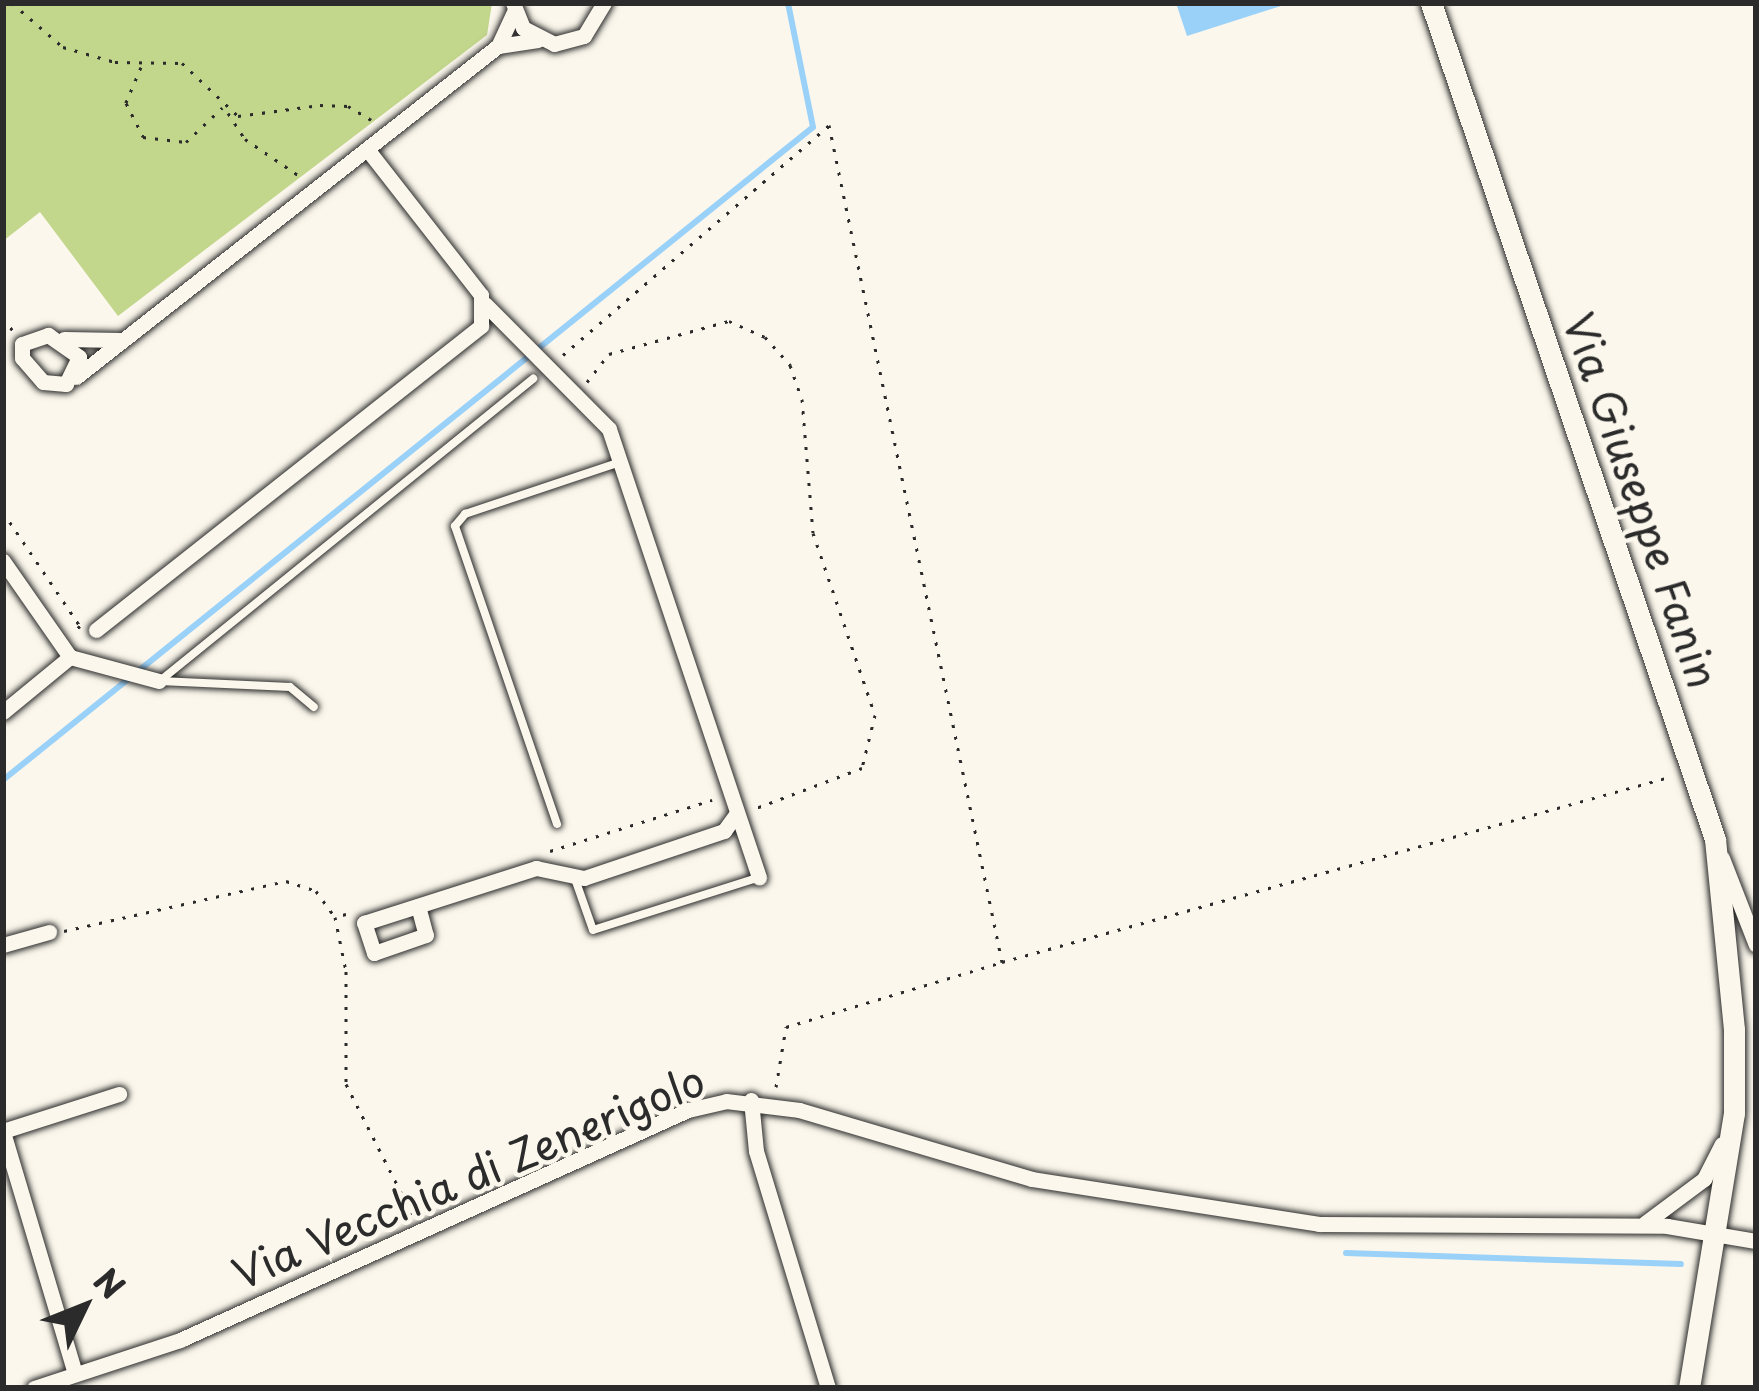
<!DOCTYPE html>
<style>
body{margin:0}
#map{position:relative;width:1759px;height:1391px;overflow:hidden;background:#fbf7ec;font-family:"Playpen Sans",sans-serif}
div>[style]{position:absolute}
.green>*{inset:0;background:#c2d68c}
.water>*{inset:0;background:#9ad1f9}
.stream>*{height:6px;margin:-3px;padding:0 3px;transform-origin:3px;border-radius:3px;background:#9ad1f9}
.path>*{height:3px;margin-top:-1.5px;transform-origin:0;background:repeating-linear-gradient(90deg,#2b2b2b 0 3px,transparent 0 12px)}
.roads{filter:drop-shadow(0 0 3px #2b2b2b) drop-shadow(0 0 3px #2b2b2b)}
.service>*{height:8px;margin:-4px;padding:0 4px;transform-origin:4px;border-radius:4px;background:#fbf7ec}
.minor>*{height:15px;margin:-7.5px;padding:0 7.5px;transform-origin:7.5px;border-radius:7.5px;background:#fbf7ec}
.secondary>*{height:21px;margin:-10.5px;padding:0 10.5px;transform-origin:10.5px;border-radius:10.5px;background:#fbf7ec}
span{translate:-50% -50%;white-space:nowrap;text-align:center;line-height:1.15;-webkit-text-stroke:9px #fbf7ec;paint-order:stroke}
.street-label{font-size:42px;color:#2b2b2b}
.frame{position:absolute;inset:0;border:6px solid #2b2b2b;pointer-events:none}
.north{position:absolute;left:24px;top:1247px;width:120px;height:120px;-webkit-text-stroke:9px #fbf7ec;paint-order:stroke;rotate:47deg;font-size:33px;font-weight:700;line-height:48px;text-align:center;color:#2b2b2b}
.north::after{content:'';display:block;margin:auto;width:42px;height:54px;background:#2b2b2b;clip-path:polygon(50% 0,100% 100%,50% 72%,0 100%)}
</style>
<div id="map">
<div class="green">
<i style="clip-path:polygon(3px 3px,492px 3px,487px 35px,118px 316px,40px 212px,3px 241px)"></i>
</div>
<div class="water">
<i style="clip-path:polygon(1176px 3px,1290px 3px,1187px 36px)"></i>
</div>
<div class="stream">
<i style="left:3px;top:780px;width:1040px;rotate:-38.87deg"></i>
<i style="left:813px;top:127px;width:126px;rotate:-101.4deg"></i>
<i style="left:1346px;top:1253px;width:335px;rotate:1.9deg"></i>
</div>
<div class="path">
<i style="left:12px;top:3px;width:67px;rotate:40.8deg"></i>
<i style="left:63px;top:47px;width:54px;rotate:16.1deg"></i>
<i style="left:115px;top:62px;width:67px;rotate:0.9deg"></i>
<i style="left:182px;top:63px;width:77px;rotate:43.4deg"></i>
<i style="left:238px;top:116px;width:83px;rotate:-7.6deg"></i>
<i style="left:320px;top:105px;width:28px;rotate:2deg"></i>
<i style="left:348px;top:106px;width:27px;rotate:31deg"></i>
<i style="left:141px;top:67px;width:39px;rotate:113deg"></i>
<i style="left:126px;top:103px;width:38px;rotate:63deg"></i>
<i style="left:143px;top:137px;width:43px;rotate:6.6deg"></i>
<i style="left:186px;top:142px;width:50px;rotate:-43.4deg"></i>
<i style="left:228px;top:113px;width:31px;rotate:57deg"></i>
<i style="left:245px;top:139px;width:68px;rotate:34.2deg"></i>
<i style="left:3px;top:318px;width:16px;rotate:52deg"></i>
<i style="left:563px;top:355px;width:352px;rotate:-40.8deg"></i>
<i style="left:829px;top:125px;width:855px;rotate:78.32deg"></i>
<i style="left:1002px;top:962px;width:692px;rotate:-15.5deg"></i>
<i style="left:587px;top:382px;width:36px;rotate:-52deg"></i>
<i style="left:609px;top:354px;width:124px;rotate:-15.4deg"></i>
<i style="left:729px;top:321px;width:39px;rotate:24deg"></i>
<i style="left:765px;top:337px;width:38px;rotate:48deg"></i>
<i style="left:790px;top:365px;width:36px;rotate:71deg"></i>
<i style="left:802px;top:399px;width:134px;rotate:85.3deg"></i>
<i style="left:813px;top:533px;width:192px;rotate:71.2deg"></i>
<i style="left:875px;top:715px;width:55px;rotate:103.8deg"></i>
<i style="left:862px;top:768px;width:113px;rotate:159.3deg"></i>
<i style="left:3px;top:512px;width:138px;rotate:56deg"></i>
<i style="left:80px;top:626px;width:11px;rotate:139deg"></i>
<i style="left:550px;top:851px;width:170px;rotate:-17.5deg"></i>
<i style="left:346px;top:914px;width:11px;rotate:165deg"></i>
<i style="left:335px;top:917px;width:55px;rotate:78.5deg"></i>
<i style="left:346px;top:971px;width:113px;rotate:90deg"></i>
<i style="left:346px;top:1084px;width:146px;rotate:63.1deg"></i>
<i style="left:64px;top:931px;width:228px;rotate:-12.7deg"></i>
<i style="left:286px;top:881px;width:32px;rotate:18deg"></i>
<i style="left:316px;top:891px;width:31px;rotate:54deg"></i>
<i style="left:776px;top:1087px;width:61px;rotate:-80.5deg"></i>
<i style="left:786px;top:1027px;width:223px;rotate:-16.7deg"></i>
</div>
<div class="roads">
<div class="service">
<i style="left:161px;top:680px;width:479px;rotate:-39deg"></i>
<i style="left:160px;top:681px;width:130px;rotate:2.6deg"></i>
<i style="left:290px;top:687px;width:31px;rotate:40deg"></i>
<i style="left:557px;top:824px;width:315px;rotate:-108.9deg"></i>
<i style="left:455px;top:526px;width:16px;rotate:-50deg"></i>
<i style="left:465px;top:514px;width:163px;rotate:-18.5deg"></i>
<i style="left:574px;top:876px;width:57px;rotate:70.6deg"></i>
<i style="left:593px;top:930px;width:172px;rotate:-17.6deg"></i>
</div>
<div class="minor">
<i style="left:513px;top:3px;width:27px;rotate:68deg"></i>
<i style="left:523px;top:28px;width:35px;rotate:27deg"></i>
<i style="left:554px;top:44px;width:31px;rotate:-15deg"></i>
<i style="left:584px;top:36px;width:39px;rotate:-59deg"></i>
<i style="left:514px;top:12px;width:38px;rotate:115deg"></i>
<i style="left:498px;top:46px;width:40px;rotate:-8.5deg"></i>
<i style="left:485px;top:304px;width:176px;rotate:45.2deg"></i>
<i style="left:609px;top:429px;width:473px;rotate:71.5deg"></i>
<i style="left:48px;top:335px;width:38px;rotate:35deg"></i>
<i style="left:79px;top:357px;width:30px;rotate:116deg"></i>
<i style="left:66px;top:384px;width:23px;rotate:-175deg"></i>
<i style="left:43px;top:382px;width:32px;rotate:-131deg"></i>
<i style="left:22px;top:358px;width:14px;rotate:-90deg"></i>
<i style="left:22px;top:344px;width:28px;rotate:-19deg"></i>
<i style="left:64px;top:339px;width:56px;rotate:1deg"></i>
<i style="left:76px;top:377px;width:536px;rotate:-38.11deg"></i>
<i style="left:3px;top:561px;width:117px;rotate:55.1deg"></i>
<i style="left:70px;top:657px;width:92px;rotate:15.1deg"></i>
<i style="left:96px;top:630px;width:491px;rotate:-38.3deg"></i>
<i style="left:481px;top:326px;width:31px;rotate:-90deg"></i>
<i style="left:481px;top:295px;width:185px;rotate:-128deg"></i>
<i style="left:3px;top:712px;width:87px;rotate:-39.4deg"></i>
<i style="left:1722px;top:858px;width:93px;rotate:68.7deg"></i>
<i style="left:418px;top:906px;width:30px;rotate:75deg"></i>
<i style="left:426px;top:935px;width:55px;rotate:160.9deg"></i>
<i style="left:374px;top:953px;width:32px;rotate:-108deg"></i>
<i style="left:364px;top:923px;width:181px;rotate:-17.7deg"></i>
<i style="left:536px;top:868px;width:49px;rotate:11.8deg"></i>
<i style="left:584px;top:878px;width:148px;rotate:-18.6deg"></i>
<i style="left:724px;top:831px;width:22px;rotate:-54deg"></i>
<i style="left:3px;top:945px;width:48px;rotate:-15.8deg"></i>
<i style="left:751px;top:1100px;width:51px;rotate:84.4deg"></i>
<i style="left:756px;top:1151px;width:248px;rotate:73.1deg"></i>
<i style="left:3px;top:1131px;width:122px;rotate:-17.7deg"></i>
<i style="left:3px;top:1132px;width:252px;rotate:73.4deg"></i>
<i style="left:1645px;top:1223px;width:74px;rotate:-36.7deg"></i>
<i style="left:1704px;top:1179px;width:39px;rotate:-63deg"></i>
<i style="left:34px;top:1388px;width:154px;rotate:-18.2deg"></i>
<i style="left:180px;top:1340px;width:558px;rotate:-24.36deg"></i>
<i style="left:688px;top:1110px;width:39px;rotate:-13deg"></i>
<i style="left:726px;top:1101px;width:74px;rotate:7deg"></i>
<i style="left:799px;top:1110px;width:243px;rotate:16.5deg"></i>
<i style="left:1032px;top:1179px;width:291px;rotate:8.9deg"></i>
<i style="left:1319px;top:1224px;width:348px;rotate:0.3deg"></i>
<i style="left:1667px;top:1226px;width:90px;rotate:9.6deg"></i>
</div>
<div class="secondary">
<i style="left:1431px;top:3px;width:883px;rotate:71.24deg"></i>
<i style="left:1715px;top:839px;width:191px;rotate:84.3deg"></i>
<i style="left:1734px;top:1029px;width:84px;rotate:90deg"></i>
<i style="left:1734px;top:1113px;width:279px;rotate:99.3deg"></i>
</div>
</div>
<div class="street-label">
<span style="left:1642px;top:500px;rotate:71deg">Via Giuseppe Fanin</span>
<span style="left:468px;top:1176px;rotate:-23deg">Via Vecchia di Zenerigolo</span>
</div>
<div class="frame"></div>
<div class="north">N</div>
</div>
